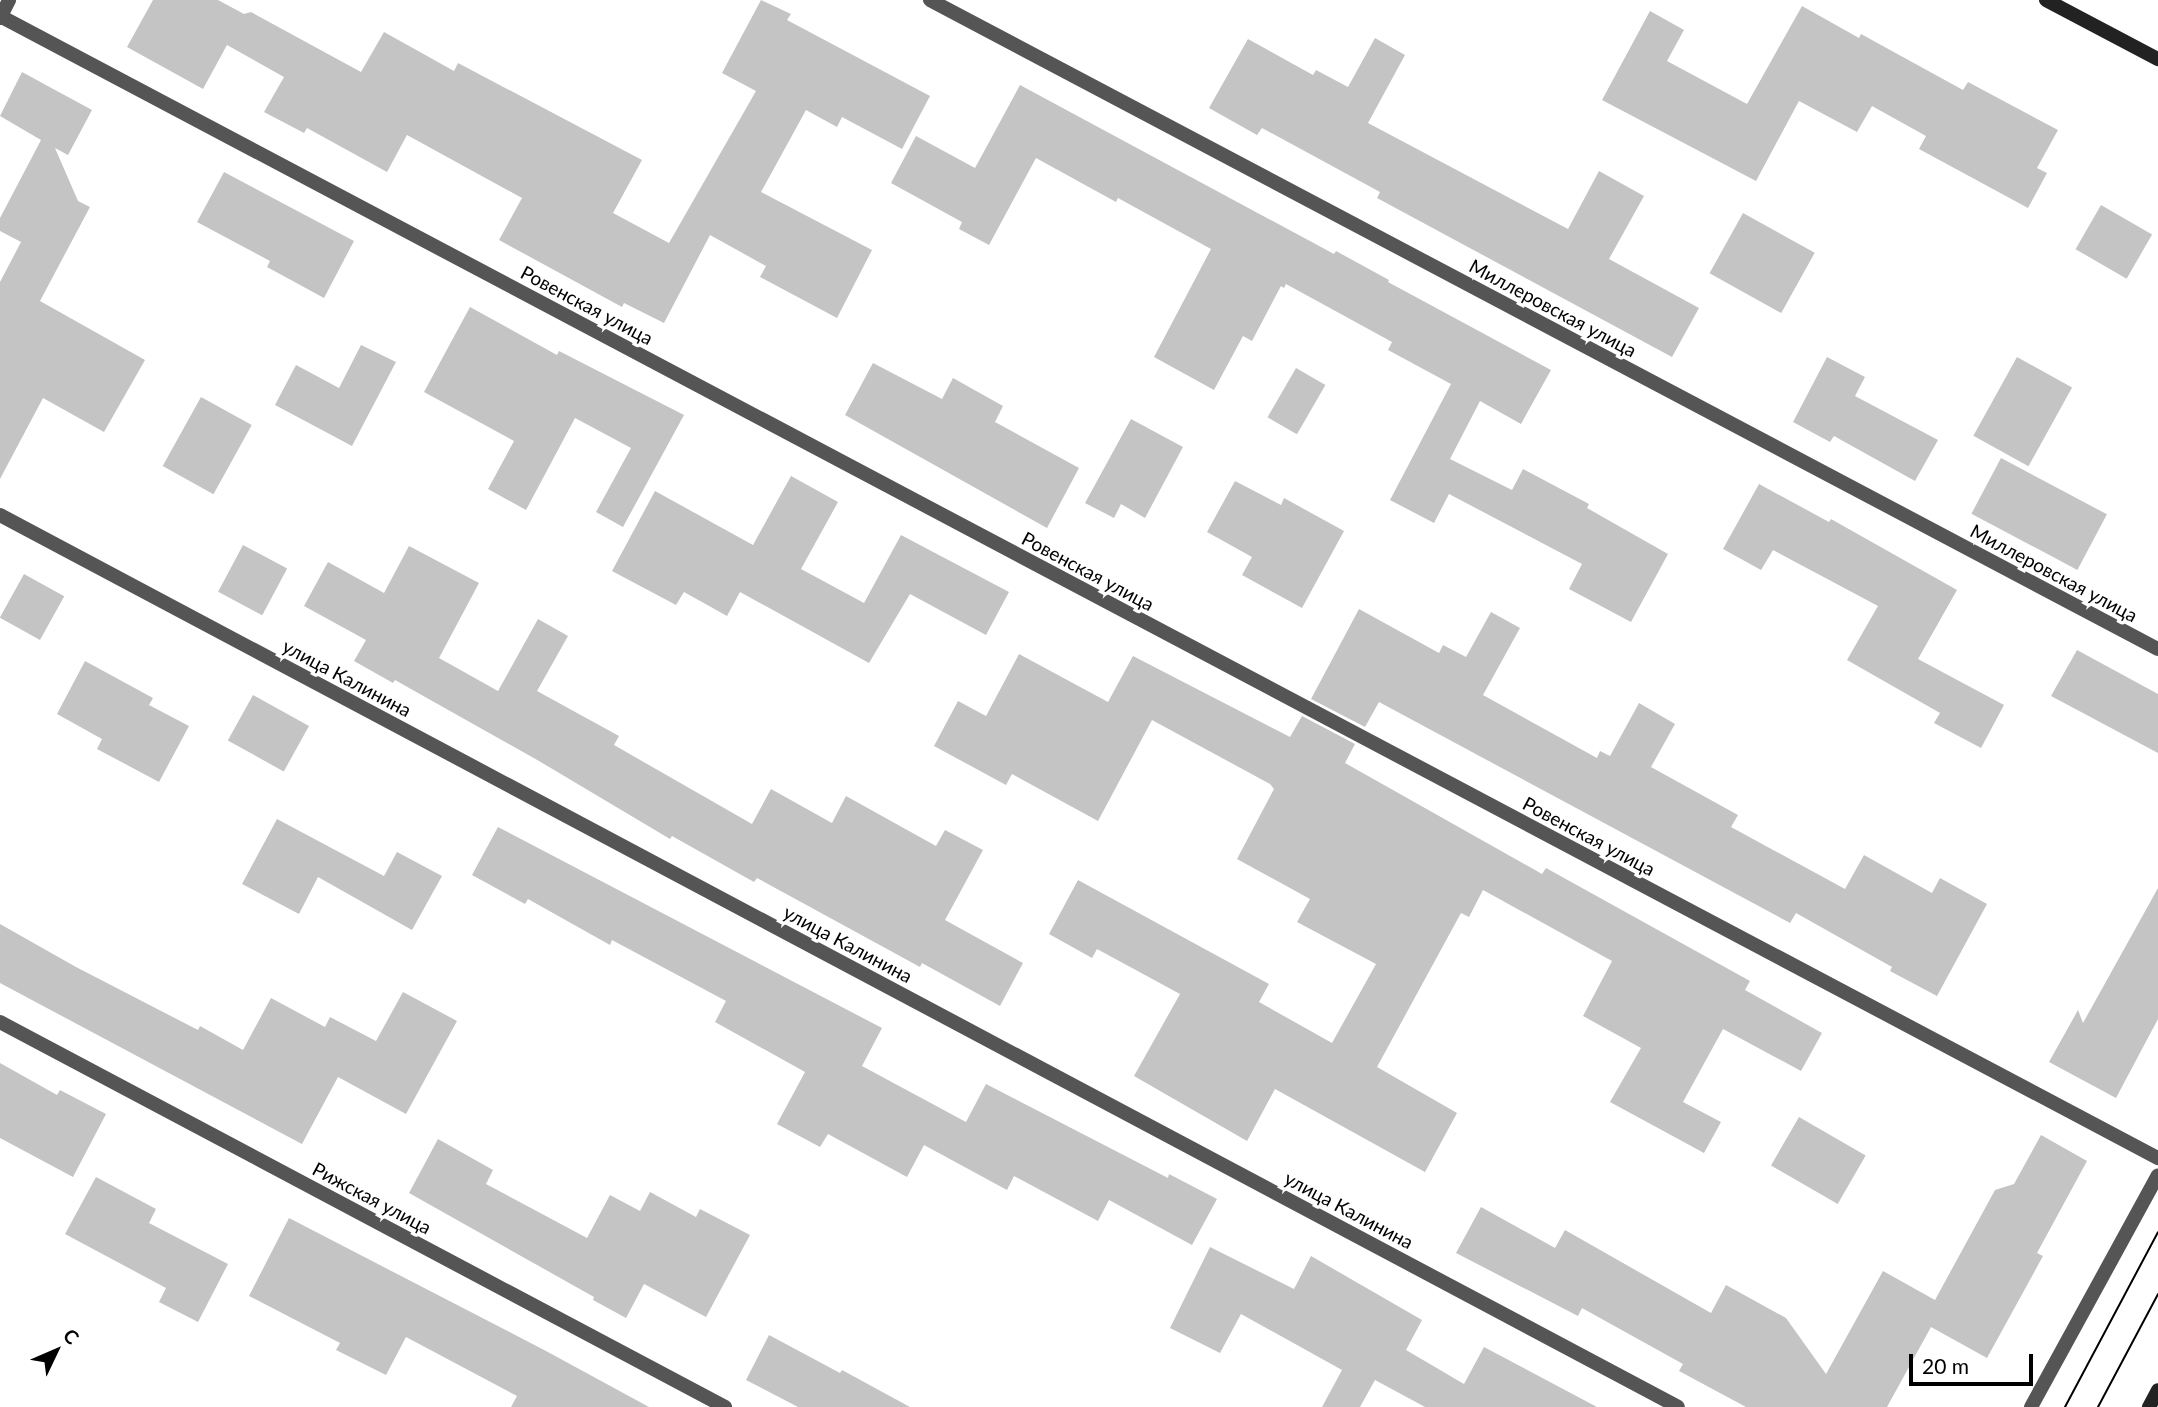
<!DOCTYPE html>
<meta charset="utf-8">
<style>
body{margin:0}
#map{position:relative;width:2158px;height:1407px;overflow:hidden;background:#fff;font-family:Lato,sans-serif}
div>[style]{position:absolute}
.building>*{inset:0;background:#c4c4c4;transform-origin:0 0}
.lane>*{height:14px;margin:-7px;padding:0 7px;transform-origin:7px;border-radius:7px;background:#555}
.street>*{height:14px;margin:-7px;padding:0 7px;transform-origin:7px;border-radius:7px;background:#555}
.secondary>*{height:14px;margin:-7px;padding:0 7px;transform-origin:7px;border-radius:7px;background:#222}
.tram>*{height:2px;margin:-1px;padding:0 1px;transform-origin:1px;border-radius:1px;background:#000}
span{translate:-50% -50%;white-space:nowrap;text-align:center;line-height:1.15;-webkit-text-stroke:7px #fff;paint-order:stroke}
.street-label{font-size:19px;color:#000}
.north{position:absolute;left:21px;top:1316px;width:70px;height:70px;-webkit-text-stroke:5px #fff;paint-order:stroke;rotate:46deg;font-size:19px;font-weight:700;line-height:28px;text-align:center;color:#000}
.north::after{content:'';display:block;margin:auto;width:24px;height:32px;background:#000;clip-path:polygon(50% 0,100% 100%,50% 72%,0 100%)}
.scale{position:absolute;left:1909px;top:1354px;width:124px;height:32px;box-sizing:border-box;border:4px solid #000;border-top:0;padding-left:9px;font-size:21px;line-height:24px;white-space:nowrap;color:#000;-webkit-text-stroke:5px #fff;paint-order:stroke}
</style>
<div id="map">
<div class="building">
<i style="clip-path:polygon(153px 0,218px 0,244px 14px,251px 12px,361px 72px,384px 32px,454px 71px,458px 63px,642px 160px,613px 213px,669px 243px,756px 91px,722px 73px,761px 0,791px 14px,787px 20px,930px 96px,902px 149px,842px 117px,837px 127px,806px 110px,761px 192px,872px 250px,837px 318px,760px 277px,766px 266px,710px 235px,664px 323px,624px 303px,622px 307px,499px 240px,522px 198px,407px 135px,387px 172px,307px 128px,304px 133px,264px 112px,284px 77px,227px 45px,203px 89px,127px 47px)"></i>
<i style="clip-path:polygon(1802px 6px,1859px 38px,1861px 34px,1963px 90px,1968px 82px,2058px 130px,2037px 168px,2047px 173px,2028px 208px,1919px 149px,1926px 136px,1872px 106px,1857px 132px,1799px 101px,1756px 181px,1602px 100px,1650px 11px,1684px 30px,1667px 61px,1747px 104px)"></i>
<i style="clip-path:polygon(1375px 38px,1405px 55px,1368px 123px,1568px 229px,1599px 171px,1644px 196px,1609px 259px,1699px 308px,1672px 357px,1377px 198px,1380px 192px,1262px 128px,1257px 135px,1209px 108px,1248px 39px,1313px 75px,1316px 70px,1348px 87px)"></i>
<i style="clip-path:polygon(22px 72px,92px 110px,68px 155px,55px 148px,78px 201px,90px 207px,40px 301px,145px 360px,104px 432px,43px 398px,0 479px,0 282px,21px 242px,0 231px,0 218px,41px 140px,0 116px)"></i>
<i style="clip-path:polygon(1020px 85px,1334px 254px,1336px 251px,1389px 280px,1388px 282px,1551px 370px,1521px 424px,1480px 401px,1450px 459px,1512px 490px,1523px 469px,1589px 504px,1587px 508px,1668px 554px,1631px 622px,1569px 589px,1582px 564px,1449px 494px,1434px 523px,1390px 500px,1451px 384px,1388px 350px,1392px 342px,1286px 284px,1284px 288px,1281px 286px,1252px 341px,1243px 336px,1214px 390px,1154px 357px,1211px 249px,1118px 198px,1116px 202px,1036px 158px,989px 245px,959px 229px,962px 222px,891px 183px,916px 136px,975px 168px)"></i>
<i style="clip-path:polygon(224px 172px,354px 241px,324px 298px,267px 267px,270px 261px,197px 222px)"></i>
<i style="left:2101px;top:205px;width:59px;height:51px;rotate:30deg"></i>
<i style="left:1743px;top:213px;width:82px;height:69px;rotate:29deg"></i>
<i style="clip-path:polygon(470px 307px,557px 355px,559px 351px,684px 415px,623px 527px,596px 512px,631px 448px,575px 418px,526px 510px,488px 489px,514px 441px,424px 392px)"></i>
<i style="clip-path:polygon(361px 345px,396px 362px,352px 446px,275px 405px,296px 365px,339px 388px)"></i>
<i style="clip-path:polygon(1827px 357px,1865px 377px,1855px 396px,1938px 440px,1915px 481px,1834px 436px,1830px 442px,1793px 422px)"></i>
<i style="left:2017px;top:357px;width:63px;height:90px;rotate:29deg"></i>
<i style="clip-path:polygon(873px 363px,942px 399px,953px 378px,1003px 406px,995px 422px,1079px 468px,1047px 528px,845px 415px)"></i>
<i style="left:1296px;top:368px;width:34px;height:57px;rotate:30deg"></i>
<i style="left:201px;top:397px;width:58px;height:79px;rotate:29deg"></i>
<i style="clip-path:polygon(1131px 419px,1183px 447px,1145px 518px,1121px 504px,1114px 518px,1085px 503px)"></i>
<i style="left:2001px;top:458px;width:120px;height:63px;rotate:28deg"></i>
<i style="clip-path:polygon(791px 476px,838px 502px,801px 569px,864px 603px,901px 535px,1009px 592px,986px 635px,910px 594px,869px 663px,740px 592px,727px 616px,684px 592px,676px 605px,612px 571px,655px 491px,753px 545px)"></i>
<i style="clip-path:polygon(1235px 481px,1281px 505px,1284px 498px,1344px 531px,1302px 608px,1242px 575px,1252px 557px,1207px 532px)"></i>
<i style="clip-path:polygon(1759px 484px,1829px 522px,1831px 519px,1957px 590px,1918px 659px,2004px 705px,1981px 748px,1934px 723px,1940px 713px,1847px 660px,1878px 606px,1773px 550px,1761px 570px,1723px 549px)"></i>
<i style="left:243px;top:545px;width:50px;height:53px;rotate:28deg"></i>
<i style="clip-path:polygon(409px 546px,479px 583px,439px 658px,498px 691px,538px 619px,568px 636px,537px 691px,619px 736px,614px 745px,752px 824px,771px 789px,832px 823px,846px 796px,936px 846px,945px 830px,983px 850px,945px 920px,1023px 963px,1000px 1006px,922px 963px,920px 967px,757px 878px,754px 882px,672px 836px,670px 839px,539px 761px,395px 680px,393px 683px,354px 661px,366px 640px,304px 606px,328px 562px,384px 593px)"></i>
<i style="left:24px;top:574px;width:46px;height:50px;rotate:29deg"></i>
<i style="clip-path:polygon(1359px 609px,1439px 653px,1443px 645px,1466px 657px,1491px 612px,1520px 628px,1483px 695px,1597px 758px,1600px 751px,1610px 756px,1639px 703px,1675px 724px,1651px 767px,1738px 815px,1731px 827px,1845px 889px,1864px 855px,1932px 893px,1940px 878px,1987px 904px,1937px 996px,1890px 971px,1892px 967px,1796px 913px,1790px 923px,1379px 702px,1365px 727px,1311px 699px)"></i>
<i style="clip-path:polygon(2077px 650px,2158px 694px,2158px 753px,2051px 696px)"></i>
<i style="clip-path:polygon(1019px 654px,1108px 702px,1133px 656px,1290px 737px,1302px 716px,1355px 744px,1345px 763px,1542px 874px,1546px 868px,1750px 981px,1745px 990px,1822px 1033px,1801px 1071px,1723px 1029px,1683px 1102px,1721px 1122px,1704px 1153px,1610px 1102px,1641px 1048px,1583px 1016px,1612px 961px,1483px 890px,1469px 917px,1461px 913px,1377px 1067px,1457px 1113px,1425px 1172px,1275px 1089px,1247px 1141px,1134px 1076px,1180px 994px,1097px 949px,1092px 958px,1049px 934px,1078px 880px,1269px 984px,1259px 1002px,1332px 1043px,1376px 964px,1297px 922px,1310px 899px,1237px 859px,1274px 789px,1270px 784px,1152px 720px,1098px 821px,1012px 774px,1006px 785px,934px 746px,958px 701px,986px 716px)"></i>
<i style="clip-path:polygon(85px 661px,153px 698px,149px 705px,189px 726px,159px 782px,97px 749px,102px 739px,57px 714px)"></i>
<i style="left:253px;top:695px;width:64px;height:52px;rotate:29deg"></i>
<i style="clip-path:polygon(277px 819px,384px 876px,397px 852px,442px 876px,412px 930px,318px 877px,299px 914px,242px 884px)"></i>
<i style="clip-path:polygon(498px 827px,882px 1028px,862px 1066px,966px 1122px,986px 1084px,1168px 1178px,1169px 1174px,1217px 1199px,1192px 1245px,1109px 1200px,1098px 1221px,1014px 1176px,1007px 1190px,924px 1145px,907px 1177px,828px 1134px,820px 1147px,777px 1124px,805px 1072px,715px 1022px,726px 1001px,612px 940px,610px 945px,528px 899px,525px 904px,472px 875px)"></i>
<i style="clip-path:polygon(2158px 888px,2158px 1019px,2116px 1098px,2049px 1062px,2078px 1010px,2083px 1023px)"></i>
<i style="clip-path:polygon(0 924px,76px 967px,198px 1030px,200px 1026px,243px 1050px,271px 998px,325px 1027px,330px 1017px,376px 1041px,403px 992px,457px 1021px,406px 1114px,338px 1077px,302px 1144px,0 983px)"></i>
<i style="clip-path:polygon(0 1063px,57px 1095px,60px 1090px,106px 1114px,73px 1177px,0 1138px)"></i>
<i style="left:1799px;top:1117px;width:77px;height:56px;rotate:30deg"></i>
<i style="clip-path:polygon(2041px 1135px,2087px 1161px,2037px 1253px,2043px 1256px,1987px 1358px,1931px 1327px,1887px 1407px,1746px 1407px,1679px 1371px,1683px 1364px,1582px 1308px,1578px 1316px,1456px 1253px,1481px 1207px,1555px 1248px,1565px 1230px,1711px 1313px,1726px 1285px,1786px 1318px,1826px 1374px,1883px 1271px,1935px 1300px,1995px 1190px,2014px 1184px)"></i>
<i style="clip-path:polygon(438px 1139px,493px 1170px,486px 1184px,587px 1238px,610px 1195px,640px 1211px,650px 1192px,696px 1217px,700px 1209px,750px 1235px,706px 1317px,644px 1284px,626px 1318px,593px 1300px,594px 1297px,409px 1193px)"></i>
<i style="clip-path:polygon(96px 1177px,156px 1209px,149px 1223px,228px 1264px,198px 1322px,159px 1302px,166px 1288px,65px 1234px)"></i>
<i style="clip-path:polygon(289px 1218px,546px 1351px,649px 1407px,511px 1407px,517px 1396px,406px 1337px,386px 1375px,336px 1350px,340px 1343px,249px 1296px)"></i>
<i style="clip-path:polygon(1210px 1247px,1294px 1289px,1311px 1256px,1422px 1320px,1406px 1350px,1464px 1384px,1484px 1347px,1597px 1407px,1425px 1407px,1375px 1380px,1360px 1407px,1322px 1407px,1342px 1370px,1241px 1314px,1220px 1353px,1170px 1328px)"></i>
<i style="clip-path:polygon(769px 1335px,840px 1373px,842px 1370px,910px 1407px,798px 1407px,746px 1380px)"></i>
</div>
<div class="lane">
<i style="left:2031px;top:1407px;width:264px;rotate:-61.3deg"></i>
</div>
<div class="street">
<i style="left:930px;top:0;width:1389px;rotate:27.86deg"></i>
<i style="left:0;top:16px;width:2442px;rotate:27.89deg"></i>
<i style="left:0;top:18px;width:20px;rotate:-63deg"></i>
<i style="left:0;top:515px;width:1900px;rotate:27.99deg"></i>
<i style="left:0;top:1022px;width:821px;rotate:27.97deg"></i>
</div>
<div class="secondary">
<i style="left:2046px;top:0;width:127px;rotate:27.8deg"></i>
<i style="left:2149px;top:1407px;width:19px;rotate:-62deg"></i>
</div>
<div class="tram">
<i style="left:2065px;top:1407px;width:198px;rotate:-62deg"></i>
<i style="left:2098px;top:1407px;width:128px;rotate:-62deg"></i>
</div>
<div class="street-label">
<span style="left:587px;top:305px;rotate:28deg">Ровенская улица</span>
<span style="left:1553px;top:308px;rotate:28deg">Миллеровская улица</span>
<span style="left:1088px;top:571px;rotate:28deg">Ровенская улица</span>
<span style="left:2054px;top:573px;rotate:28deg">Миллеровская улица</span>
<span style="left:347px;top:678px;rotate:28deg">улица Калинина</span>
<span style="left:1589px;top:836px;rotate:28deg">Ровенская улица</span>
<span style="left:848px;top:944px;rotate:28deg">улица Калинина</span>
<span style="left:372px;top:1198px;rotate:28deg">Рижская улица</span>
<span style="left:1349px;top:1210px;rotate:28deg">улица Калинина</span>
</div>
<div class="north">С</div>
<div class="scale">20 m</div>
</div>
